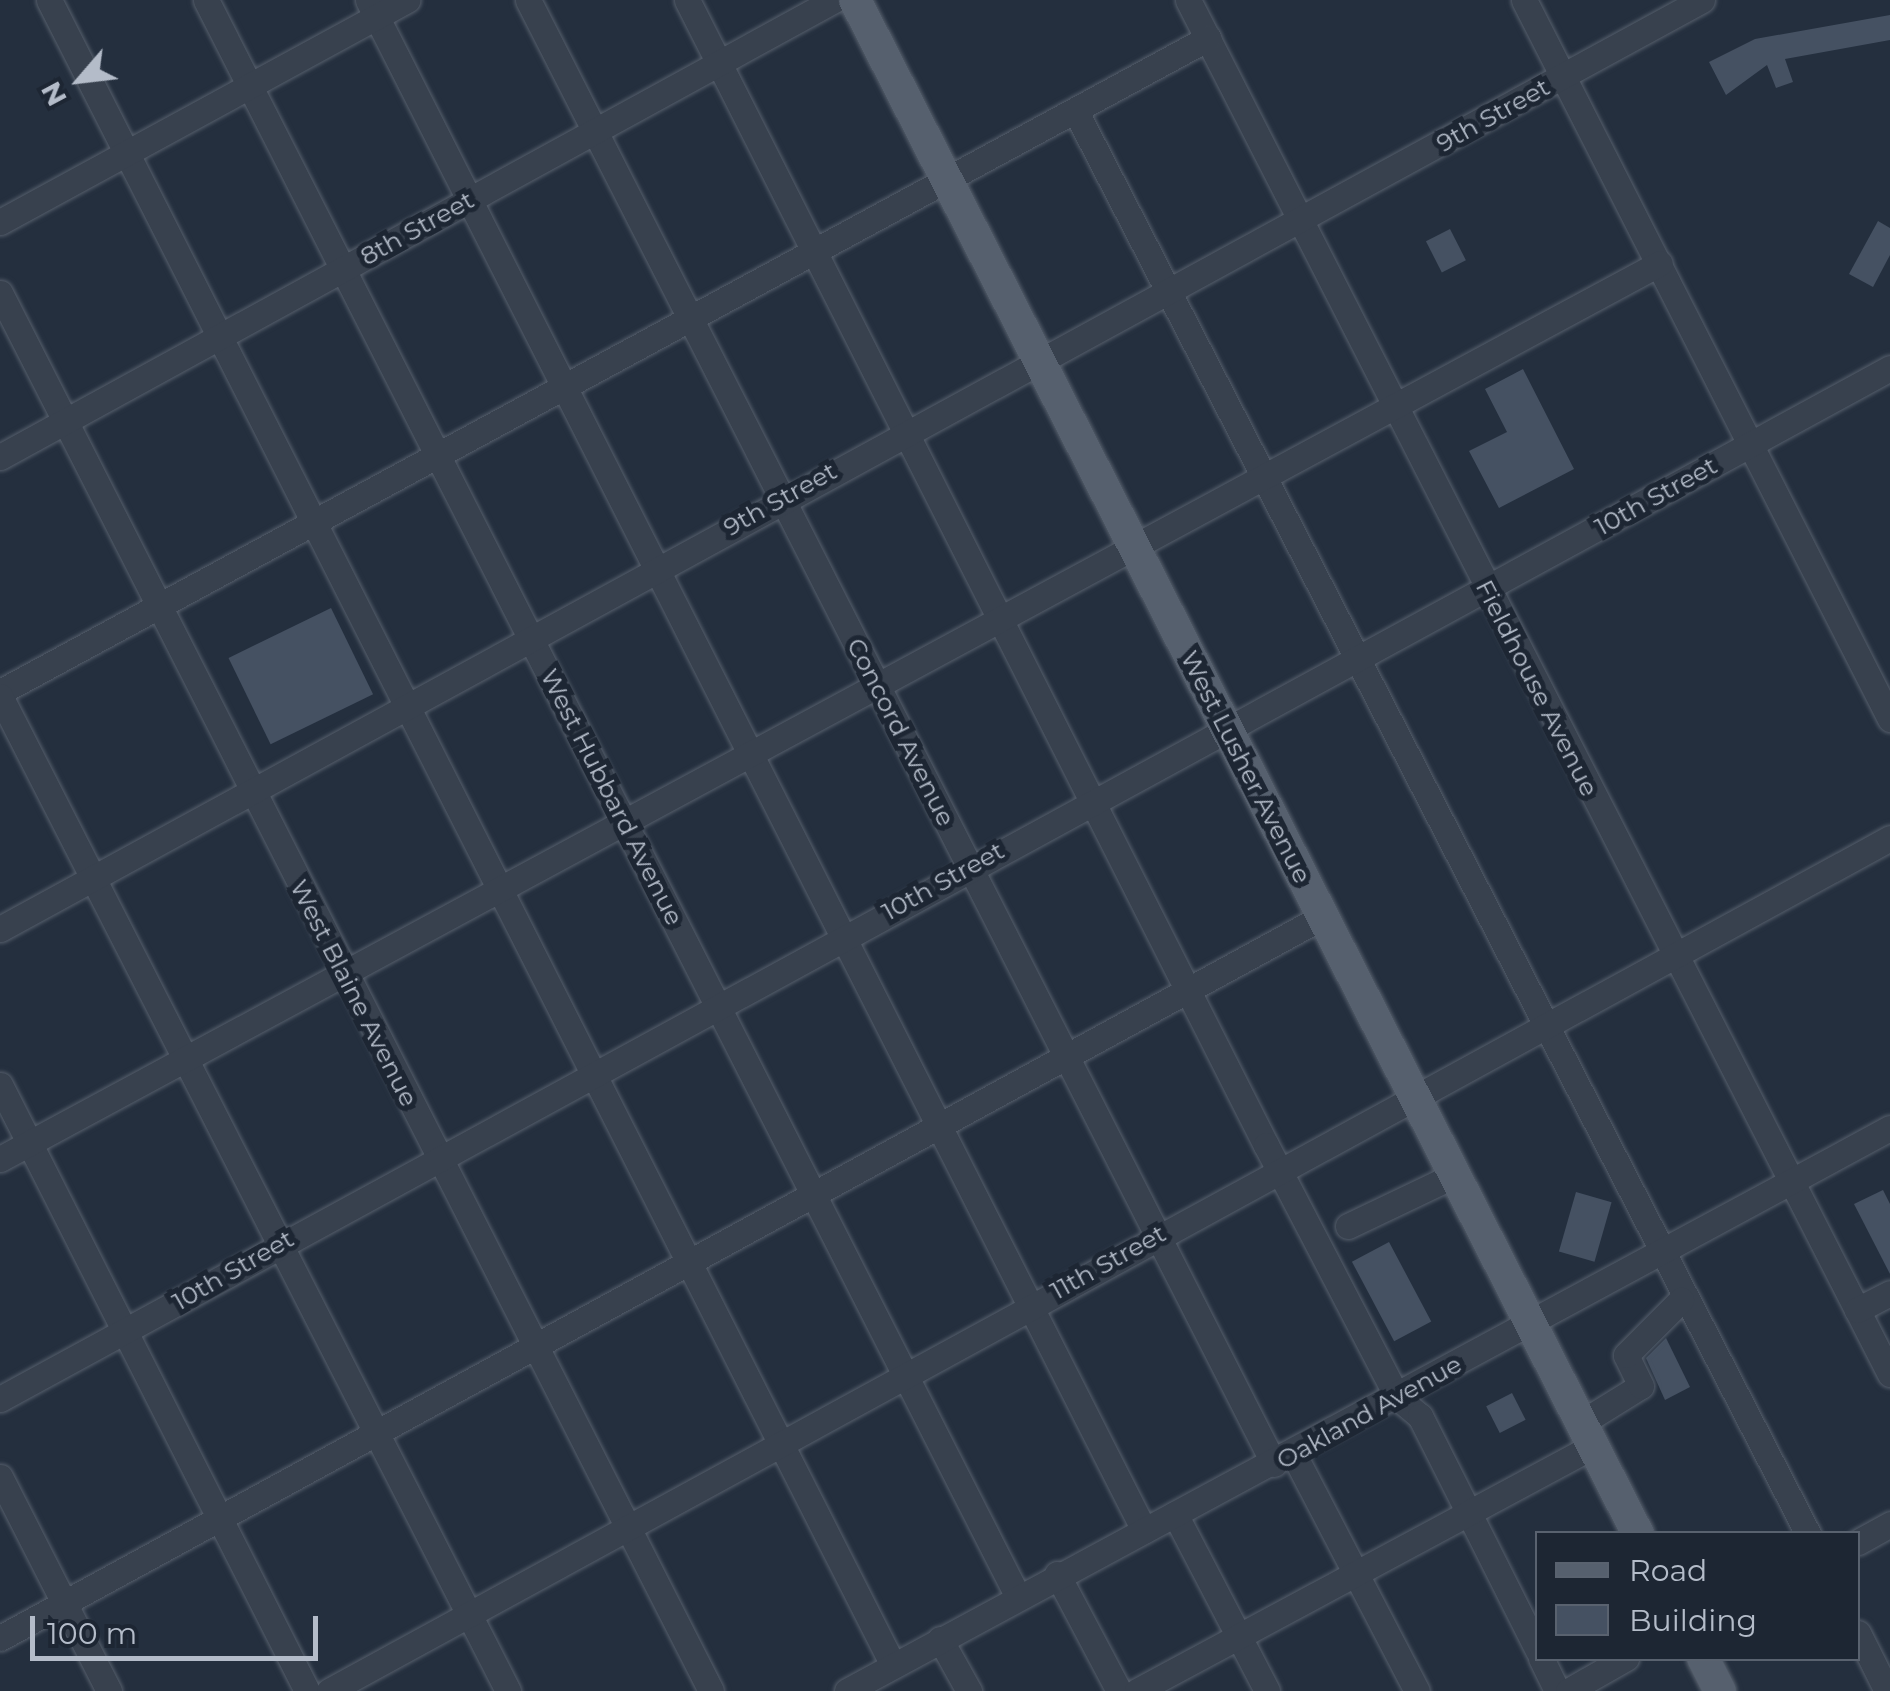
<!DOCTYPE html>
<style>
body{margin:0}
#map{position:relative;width:1890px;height:1691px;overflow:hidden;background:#242f3e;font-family:Montserrat,sans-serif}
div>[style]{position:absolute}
.building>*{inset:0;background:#455162;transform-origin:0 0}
.roads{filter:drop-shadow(0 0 2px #565f6c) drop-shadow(0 0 2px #565f6c)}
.minor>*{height:25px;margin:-12.5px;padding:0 12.5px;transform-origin:12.5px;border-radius:12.5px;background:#38414e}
.major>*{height:32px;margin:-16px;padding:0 16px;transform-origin:16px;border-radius:16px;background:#56606e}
span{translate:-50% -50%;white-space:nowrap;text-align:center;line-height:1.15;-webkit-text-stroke:10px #1d2633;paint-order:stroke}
.street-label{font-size:25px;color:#b4bcc9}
.legend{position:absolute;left:1535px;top:1531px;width:325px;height:130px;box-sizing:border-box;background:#1d2633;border:2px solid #59626f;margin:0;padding:12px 18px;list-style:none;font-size:30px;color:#b4bcc9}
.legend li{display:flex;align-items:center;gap:20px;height:50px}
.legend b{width:50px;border:2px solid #59626f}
.north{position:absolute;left:30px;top:30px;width:100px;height:100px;-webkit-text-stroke:8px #1d2633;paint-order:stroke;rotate:242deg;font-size:28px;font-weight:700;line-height:40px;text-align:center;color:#b4bcc9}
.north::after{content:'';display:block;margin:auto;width:35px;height:45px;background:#b4bcc9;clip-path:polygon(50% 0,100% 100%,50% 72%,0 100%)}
.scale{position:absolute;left:30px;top:1616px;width:288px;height:45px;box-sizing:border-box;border:5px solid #b4bcc9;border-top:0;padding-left:12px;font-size:30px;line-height:35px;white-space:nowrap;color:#b4bcc9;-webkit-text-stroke:8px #1d2633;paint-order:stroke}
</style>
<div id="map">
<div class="building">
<i style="clip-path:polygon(1890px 15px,1890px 40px,1785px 59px,1793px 82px,1776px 88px,1767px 65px,1726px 95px,1709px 62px,1755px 39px)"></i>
<i style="clip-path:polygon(1878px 221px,1890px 228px,1890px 255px,1873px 287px,1849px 274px)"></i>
<i style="left:1450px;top:229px;width:35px;height:27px;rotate:63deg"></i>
<i style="clip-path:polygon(1523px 369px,1574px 469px,1499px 508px,1469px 451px,1507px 432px,1485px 389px)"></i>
<i style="left:331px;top:608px;width:96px;height:114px;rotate:64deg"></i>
<i style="clip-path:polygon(1883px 1190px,1890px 1204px,1890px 1274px,1854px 1204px)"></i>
<i style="left:1576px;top:1192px;width:37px;height:62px;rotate:16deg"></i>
<i style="left:1389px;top:1242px;width:90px;height:42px;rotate:62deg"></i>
<i style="clip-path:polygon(1666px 1338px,1690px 1387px,1665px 1400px,1646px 1358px)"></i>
<i style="left:1512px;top:1393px;width:30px;height:29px;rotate:63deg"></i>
</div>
<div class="roads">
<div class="minor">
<i style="left:49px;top:0;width:1867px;rotate:63.12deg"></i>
<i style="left:206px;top:0;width:1789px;rotate:63.05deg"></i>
<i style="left:368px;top:0;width:1716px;rotate:63.11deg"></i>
<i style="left:528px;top:0;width:1643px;rotate:63deg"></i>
<i style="left:687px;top:0;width:1283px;rotate:63.18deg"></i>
<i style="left:1266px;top:1145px;width:284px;rotate:62.5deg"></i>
<i style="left:1397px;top:1397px;width:30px;rotate:40deg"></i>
<i style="left:1420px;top:1416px;width:263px;rotate:63.3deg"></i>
<i style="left:1188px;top:0;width:1543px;rotate:62.94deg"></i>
<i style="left:1524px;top:0;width:807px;rotate:63.02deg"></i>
<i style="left:1075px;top:110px;width:1602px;rotate:62.76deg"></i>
<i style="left:0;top:222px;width:464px;rotate:-28.6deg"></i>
<i style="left:0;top:293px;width:1568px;rotate:63.04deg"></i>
<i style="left:0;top:457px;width:951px;rotate:-28.72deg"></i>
<i style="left:0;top:692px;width:1374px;rotate:-28.43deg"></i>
<i style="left:0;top:696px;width:1117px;rotate:62.95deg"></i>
<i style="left:0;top:929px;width:1939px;rotate:-28.63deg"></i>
<i style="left:0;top:1085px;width:679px;rotate:63.13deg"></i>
<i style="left:0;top:1159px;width:1886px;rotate:-28.36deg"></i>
<i style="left:1348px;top:1226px;width:116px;rotate:-25.5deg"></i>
<i style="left:1857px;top:1310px;width:37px;rotate:-27deg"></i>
<i style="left:0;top:1399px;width:2153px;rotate:-28.61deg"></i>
<i style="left:1581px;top:1423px;width:70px;rotate:-31.7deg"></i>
<i style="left:1641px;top:1386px;width:34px;rotate:-116deg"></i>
<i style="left:1626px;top:1355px;width:78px;rotate:-45deg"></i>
<i style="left:1293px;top:1453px;width:268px;rotate:62.5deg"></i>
<i style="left:0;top:1477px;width:240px;rotate:63deg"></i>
<i style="left:1175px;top:1514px;width:199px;rotate:62.5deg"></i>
<i style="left:1858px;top:1542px;width:37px;rotate:-29deg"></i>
<i style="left:1057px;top:1574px;width:132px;rotate:62.1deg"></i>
<i style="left:1858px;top:1633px;width:65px;rotate:63.4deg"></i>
<i style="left:0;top:1638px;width:1506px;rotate:-28.61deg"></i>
<i style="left:940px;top:1639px;width:60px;rotate:60.9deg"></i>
<i style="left:1541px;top:1658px;width:37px;rotate:64deg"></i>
<i style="left:329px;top:1691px;width:1779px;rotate:-28.65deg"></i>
<i style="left:847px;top:1691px;width:1185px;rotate:-28.36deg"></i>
<i style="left:1137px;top:1691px;width:518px;rotate:-28.25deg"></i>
<i style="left:1568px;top:1691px;width:67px;rotate:-29.6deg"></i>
</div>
<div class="major">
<i style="left:855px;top:0;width:1722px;rotate:62.96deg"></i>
<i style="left:1703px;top:1658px;width:37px;rotate:63deg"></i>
</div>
</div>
<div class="street-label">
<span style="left:1493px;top:115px;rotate:-29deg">9th Street</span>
<span style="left:417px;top:228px;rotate:-29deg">8th Street</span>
<span style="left:1656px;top:496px;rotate:-29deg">10th Street</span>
<span style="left:780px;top:499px;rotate:-29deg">9th Street</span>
<span style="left:1537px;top:688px;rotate:63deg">Fieldhouse Avenue</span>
<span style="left:901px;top:732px;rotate:63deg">Concord Avenue</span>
<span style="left:1246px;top:767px;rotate:63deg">West Lusher Avenue</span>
<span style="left:612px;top:797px;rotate:63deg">West Hubbard Avenue</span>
<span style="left:943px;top:881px;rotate:-29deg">10th Street</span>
<span style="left:354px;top:993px;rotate:63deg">West Blaine Avenue</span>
<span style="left:1108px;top:1262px;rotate:-29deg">11th Street</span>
<span style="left:233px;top:1270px;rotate:-30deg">10th Street</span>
<span style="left:1369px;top:1412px;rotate:-29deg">Oakland Avenue</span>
</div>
<ul class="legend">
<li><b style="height:12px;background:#56606e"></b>Road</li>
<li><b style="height:28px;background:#455162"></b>Building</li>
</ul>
<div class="north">N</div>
<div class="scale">100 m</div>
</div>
